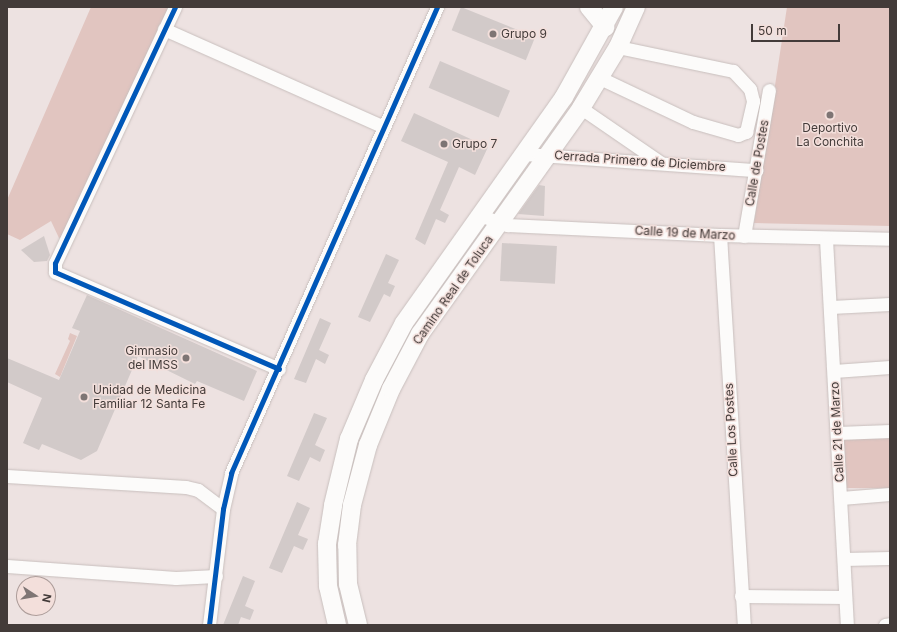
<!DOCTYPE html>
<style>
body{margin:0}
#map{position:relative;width:897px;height:632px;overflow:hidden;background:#ede2e1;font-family:Inter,sans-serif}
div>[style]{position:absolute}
.green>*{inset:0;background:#e1c5c0;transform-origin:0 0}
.building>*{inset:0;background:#d2cac9;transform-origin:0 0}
.roads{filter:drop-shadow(0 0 1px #c8bfbd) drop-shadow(0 0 1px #c8bfbd)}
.minor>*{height:13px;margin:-6.5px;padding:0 6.5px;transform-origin:6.5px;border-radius:6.5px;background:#fcfbfa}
.secondary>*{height:18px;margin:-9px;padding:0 9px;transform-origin:9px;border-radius:9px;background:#fcfbfa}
.cycleway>*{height:5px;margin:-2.5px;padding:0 2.5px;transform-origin:2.5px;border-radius:2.5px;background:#0057b8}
.dots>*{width:11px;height:11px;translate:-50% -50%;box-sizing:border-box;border:2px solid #f3dfdb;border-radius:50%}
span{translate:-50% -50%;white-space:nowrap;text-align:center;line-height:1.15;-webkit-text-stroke:3px #f3dfdb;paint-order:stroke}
.poi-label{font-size:12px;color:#433b39}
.left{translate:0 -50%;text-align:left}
.right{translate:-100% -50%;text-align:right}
.street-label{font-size:12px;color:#433b39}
.frame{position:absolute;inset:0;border:8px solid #433b39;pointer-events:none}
.north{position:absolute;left:16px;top:576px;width:40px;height:40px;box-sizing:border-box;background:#f3dfdb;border:1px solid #ad9d9a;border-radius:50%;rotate:102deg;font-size:11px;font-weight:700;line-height:16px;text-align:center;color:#433b39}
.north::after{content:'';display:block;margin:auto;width:14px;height:18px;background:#7e7574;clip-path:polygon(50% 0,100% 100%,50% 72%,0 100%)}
.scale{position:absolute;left:751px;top:24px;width:89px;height:18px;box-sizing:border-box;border:2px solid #433b39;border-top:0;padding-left:5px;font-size:12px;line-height:14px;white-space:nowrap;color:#433b39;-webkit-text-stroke:3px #f3dfdb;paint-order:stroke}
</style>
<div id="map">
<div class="green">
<i style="clip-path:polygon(91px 7px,171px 7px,67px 239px,59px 238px,51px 221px,20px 240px,7px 234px,7px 200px)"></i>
<i style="clip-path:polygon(787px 7px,890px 7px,890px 226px,754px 223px)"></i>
<i style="clip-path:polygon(70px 333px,77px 336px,60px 377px,55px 374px,70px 341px,68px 339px)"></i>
<i style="left:890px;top:436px;width:52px;height:51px;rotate:90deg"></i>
</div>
<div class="building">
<i style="left:461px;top:7px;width:80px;height:25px;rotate:22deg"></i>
<i style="left:440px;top:61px;width:76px;height:29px;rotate:23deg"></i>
<i style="clip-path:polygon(414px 113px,488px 147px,475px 175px,459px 167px,440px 210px,449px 215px,445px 223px,436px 219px,425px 245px,415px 239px,448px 162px,401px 141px)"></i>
<i style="clip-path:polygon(539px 185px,545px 186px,544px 216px,518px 214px)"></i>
<i style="clip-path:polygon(44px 236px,50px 255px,47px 261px,34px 262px,21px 250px)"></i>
<i style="left:502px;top:243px;width:55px;height:38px;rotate:3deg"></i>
<i style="clip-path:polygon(386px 254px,399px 260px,388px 283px,395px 286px,390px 297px,384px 294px,370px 322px,358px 317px)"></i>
<i style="clip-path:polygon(87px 295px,257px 371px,244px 401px,197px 381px,195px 384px,138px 356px,97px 451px,81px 460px,42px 444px,39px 450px,23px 443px,42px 398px,7px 382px,7px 358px,59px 380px,80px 331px,72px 328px)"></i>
<i style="clip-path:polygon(320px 318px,331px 323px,319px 350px,329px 355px,325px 364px,316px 359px,306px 383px,294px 379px)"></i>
<i style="clip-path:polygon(314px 413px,327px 418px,315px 445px,325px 450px,320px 462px,310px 457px,299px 481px,287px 476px)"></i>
<i style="clip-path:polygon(297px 502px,310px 508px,298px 535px,308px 539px,303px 550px,294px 546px,282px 573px,269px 568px)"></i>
<i style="clip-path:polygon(243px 576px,255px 581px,245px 606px,254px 610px,250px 620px,241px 617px,238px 625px,223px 625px)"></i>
</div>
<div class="roads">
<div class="minor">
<i style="left:175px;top:7px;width:283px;rotate:115.1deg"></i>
<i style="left:55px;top:263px;width:9px;rotate:90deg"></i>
<i style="left:55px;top:272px;width:244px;rotate:23.4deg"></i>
<i style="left:164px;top:29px;width:239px;rotate:24deg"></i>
<i style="left:600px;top:78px;width:103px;rotate:25.3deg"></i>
<i style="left:693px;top:122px;width:47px;rotate:16.1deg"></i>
<i style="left:738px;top:135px;width:9px;rotate:-21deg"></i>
<i style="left:746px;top:132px;width:32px;rotate:-77deg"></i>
<i style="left:753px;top:101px;width:12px;rotate:-104deg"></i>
<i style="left:750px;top:89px;width:25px;rotate:-133deg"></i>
<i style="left:733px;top:71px;width:117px;rotate:-168.2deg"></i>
<i style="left:581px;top:108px;width:97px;rotate:34.5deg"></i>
<i style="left:525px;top:154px;width:232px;rotate:4deg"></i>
<i style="left:482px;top:216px;width:27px;rotate:20deg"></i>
<i style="left:507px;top:225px;width:213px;rotate:2.7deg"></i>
<i style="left:720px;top:235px;width:170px;rotate:1.3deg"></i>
<i style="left:720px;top:235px;width:391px;rotate:86.5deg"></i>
<i style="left:744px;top:236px;width:148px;rotate:-80.3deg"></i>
<i style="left:826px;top:239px;width:387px;rotate:86.9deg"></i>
<i style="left:831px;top:307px;width:59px;rotate:-2.9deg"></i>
<i style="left:834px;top:371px;width:56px;rotate:-4.1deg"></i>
<i style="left:837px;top:433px;width:53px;rotate:-2.2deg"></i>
<i style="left:7px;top:476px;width:179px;rotate:3.5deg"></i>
<i style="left:186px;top:487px;width:12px;rotate:14deg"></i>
<i style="left:198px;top:490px;width:31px;rotate:37deg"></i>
<i style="left:841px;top:498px;width:49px;rotate:-4.7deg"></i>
<i style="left:844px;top:559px;width:46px;rotate:-1.2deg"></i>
<i style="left:7px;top:566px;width:169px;rotate:4.1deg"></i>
<i style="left:176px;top:578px;width:40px;rotate:-2.9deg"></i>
<i style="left:741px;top:596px;width:104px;rotate:0.6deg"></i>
<i style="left:209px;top:625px;width:117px;rotate:-83.1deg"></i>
<i style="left:223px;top:509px;width:37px;rotate:-77deg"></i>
<i style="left:231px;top:473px;width:510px;rotate:-66.15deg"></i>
<i style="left:885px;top:625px;width:5px;rotate:-11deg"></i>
</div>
<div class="secondary">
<i style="left:589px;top:7px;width:26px;rotate:51deg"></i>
<i style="left:337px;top:625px;width:40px;rotate:-103deg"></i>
<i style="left:328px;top:586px;width:42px;rotate:-91.4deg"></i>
<i style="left:327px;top:544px;width:39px;rotate:-81deg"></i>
<i style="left:333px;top:505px;width:68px;rotate:-76.4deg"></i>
<i style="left:349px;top:439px;width:64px;rotate:-67deg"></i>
<i style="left:374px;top:380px;width:64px;rotate:-62.2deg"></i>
<i style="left:404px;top:323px;width:277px;rotate:-54.7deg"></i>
<i style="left:564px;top:97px;width:103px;rotate:-60.9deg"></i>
<i style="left:358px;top:625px;width:42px;rotate:-103.7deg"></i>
<i style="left:348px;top:584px;width:39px;rotate:-91deg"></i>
<i style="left:347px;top:545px;width:40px;rotate:-82.9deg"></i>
<i style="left:352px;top:505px;width:62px;rotate:-75.1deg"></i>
<i style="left:368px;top:445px;width:61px;rotate:-67.7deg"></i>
<i style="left:391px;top:389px;width:62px;rotate:-62.2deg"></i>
<i style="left:420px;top:334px;width:277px;rotate:-54.5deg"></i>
<i style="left:581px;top:108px;width:71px;rotate:-58.8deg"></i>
<i style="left:618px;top:47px;width:44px;rotate:-65.8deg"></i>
</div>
</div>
<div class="cycleway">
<i style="left:175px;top:7px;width:283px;rotate:115.1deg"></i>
<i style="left:55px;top:263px;width:9px;rotate:90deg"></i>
<i style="left:55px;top:272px;width:244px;rotate:23.4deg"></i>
<i style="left:209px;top:625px;width:117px;rotate:-83.1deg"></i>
<i style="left:223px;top:509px;width:37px;rotate:-77deg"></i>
<i style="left:231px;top:473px;width:510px;rotate:-66.15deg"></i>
</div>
<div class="dots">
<i style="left:493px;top:34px;background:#7e7574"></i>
<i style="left:830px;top:115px;background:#7e7574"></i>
<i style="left:444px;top:144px;background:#7e7574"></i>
<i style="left:186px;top:358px;background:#7e7574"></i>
<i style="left:84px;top:397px;background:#7e7574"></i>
</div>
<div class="poi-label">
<span class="left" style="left:501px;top:34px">Grupo 9</span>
<span style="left:830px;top:135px">Deportivo<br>La Conchita</span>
<span class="left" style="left:452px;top:144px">Grupo 7</span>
<span class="right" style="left:178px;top:358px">Gimnasio<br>del IMSS</span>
<span class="left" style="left:93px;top:397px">Unidad de Medicina<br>Familiar 12 Santa Fe</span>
</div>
<div class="street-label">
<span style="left:640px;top:161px;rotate:4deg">Cerrada Primero de Diciembre</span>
<span style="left:757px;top:163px;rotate:-80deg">Calle de Postes</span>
<span style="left:685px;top:233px;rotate:3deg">Calle 19 de Marzo</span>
<span style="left:453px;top:290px;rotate:-55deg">Camino Real de Toluca</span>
<span style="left:731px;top:430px;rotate:-93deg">Calle Los Postes</span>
<span style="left:837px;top:432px;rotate:-93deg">Calle 21 de Marzo</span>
</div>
<div class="frame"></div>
<div class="north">N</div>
<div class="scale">50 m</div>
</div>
